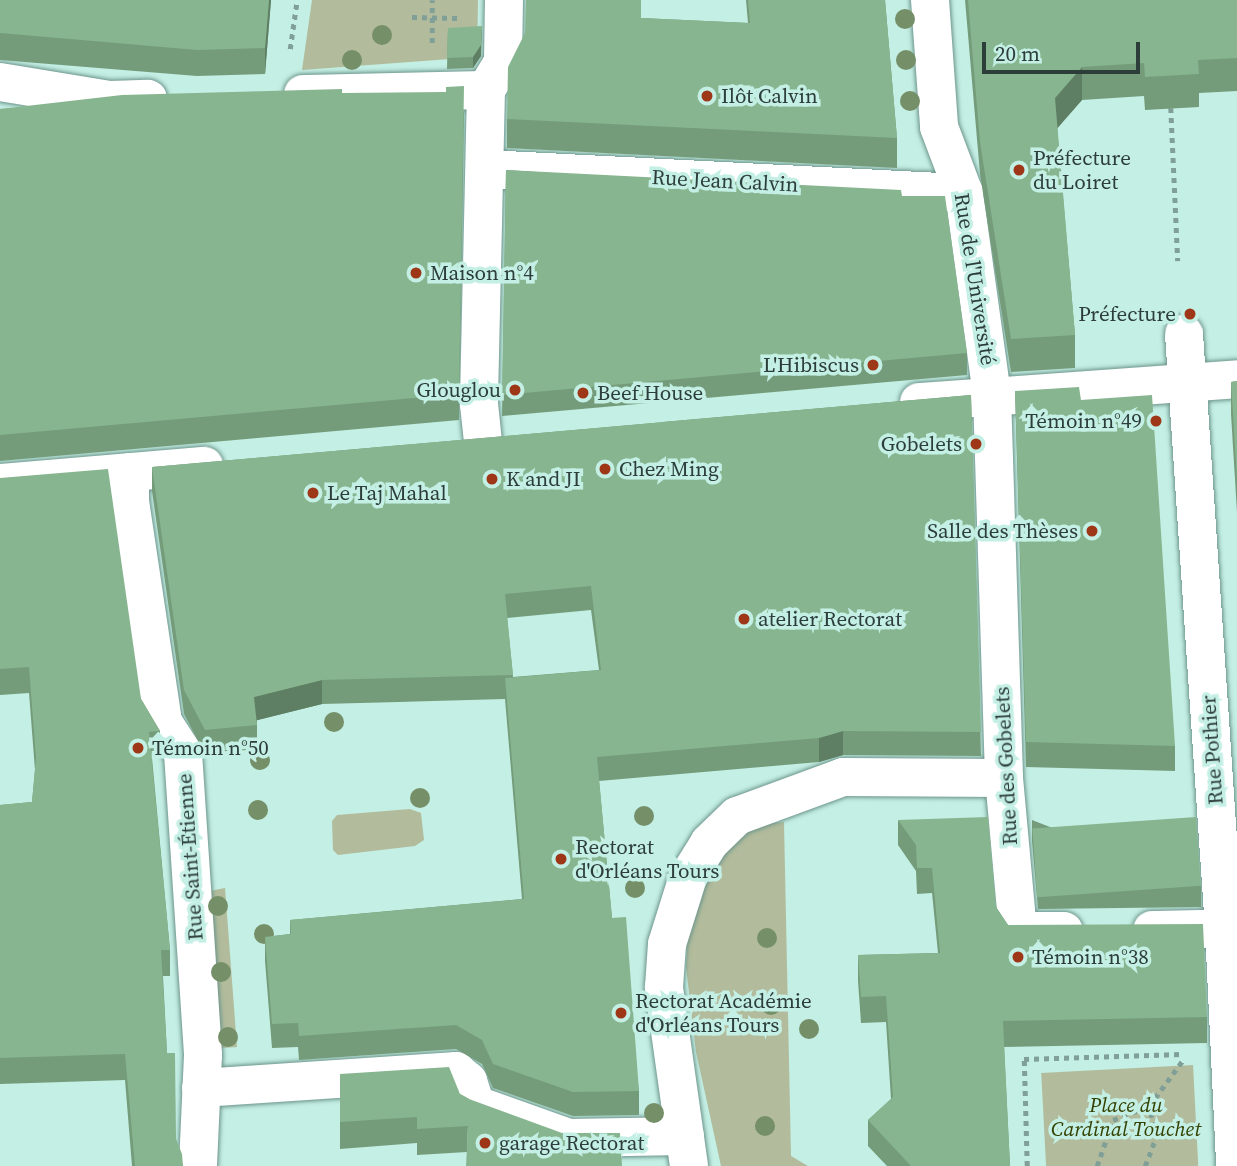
<!DOCTYPE html>
<meta charset="utf-8">
<style>
body{margin:0}
#map{position:relative;width:1237px;height:1166px;overflow:hidden;background:#c4efe4;font-family:"Source Serif 4",serif}
div>[style]{position:absolute}
.green>*{inset:0;background:#b2bc9c;transform-origin:0 0}
.path>*{height:4.5px;margin-top:-2.25px;transform-origin:0;background:repeating-linear-gradient(90deg,#809f97 0 5px,transparent 0 10px)}
.roads{filter:drop-shadow(0 0 2px #6d958b) drop-shadow(0 0 2px #6d958b)}
.minor>*{height:38px;margin:-19px;padding:0 19px;transform-origin:19px;border-radius:19px;background:#fff}
.trees>*{width:20px;height:20px;margin:-10px;border-radius:50%;background:#758f68}
.wall>*{inset:0;background:#749c7b}
.shaded-wall>*{inset:0;background:#5e7f64}
.building>*{inset:0;background:#87b58f;transform-origin:0 0}
.dots>*{width:19px;height:19px;translate:-50% -50%;box-sizing:border-box;border:4px solid #c4efe4;border-radius:50%}
span{translate:-50% -50%;white-space:nowrap;text-align:center;line-height:1.15;-webkit-text-stroke:7px #c4efe4;paint-order:stroke}
.poi-label{font-size:21px;color:#2d3e3a}
.left{translate:0 -50%;text-align:left}
.right{translate:-100% -50%;text-align:right}
.street-label{font-size:21px;color:#2d3e3a}
.park-label{font-size:21px;color:#344102;font-style:italic}
.scale{position:absolute;left:982px;top:42px;width:158px;height:32px;box-sizing:border-box;border:4px solid #2d3e3a;border-top:0;padding-left:9px;font-size:21px;line-height:24px;white-space:nowrap;color:#2d3e3a;-webkit-text-stroke:5px #c4efe4;paint-order:stroke}
</style>
<div id="map">
<div class="green">
<i style="clip-path:polygon(312px 0,478px 0,477px 57px,302px 70px)"></i>
<i style="clip-path:polygon(410px 809px,421px 813px,424px 840px,415px 846px,338px 855px,333px 850px,332px 821px,337px 815px)"></i>
<i style="clip-path:polygon(784px 822px,791px 1156px,808px 1166px,721px 1166px,696px 1052px,686px 967px,688px 929px,696px 901px,732px 843px,761px 824px)"></i>
<i style="clip-path:polygon(225px 888px,237px 1047px,222px 1048px,218px 1046px,210px 891px)"></i>
<i style="left:1193px;top:1065px;width:101px;height:152px;rotate:87deg"></i>
</div>
<div class="path">
<i style="left:412px;top:17px;width:45px;rotate:1.3deg"></i>
<i style="left:432px;top:43px;width:43px;rotate:-90deg"></i>
<i style="left:290px;top:49px;width:49px;rotate:-81.9deg"></i>
<i style="left:1171px;top:108px;width:153px;rotate:87.4deg"></i>
<i style="left:1027px;top:1166px;width:107px;rotate:-91.6deg"></i>
<i style="left:1024px;top:1059px;width:158px;rotate:-1.8deg"></i>
<i style="left:1097px;top:1166px;width:49px;rotate:-70.8deg"></i>
<i style="left:1113px;top:1120px;width:39px;rotate:-21deg"></i>
<i style="left:1149px;top:1106px;width:57px;rotate:-53.5deg"></i>
<i style="left:1145px;top:1166px;width:31px;rotate:-69deg"></i>
<i style="left:1156px;top:1137px;width:32px;rotate:-103deg"></i>
</div>
<div class="roads">
<div class="minor">
<i style="left:930px;top:0;width:127px;rotate:85.9deg"></i>
<i style="left:939px;top:127px;width:71px;rotate:69.3deg"></i>
<i style="left:964px;top:193px;width:204px;rotate:82.1deg"></i>
<i style="left:992px;top:395px;width:383px;rotate:88.2deg"></i>
<i style="left:1004px;top:778px;width:154px;rotate:84.8deg"></i>
<i style="left:1018px;top:931px;width:46px"></i>
<i style="left:0;top:82px;width:111px;rotate:9.3deg"></i>
<i style="left:110px;top:100px;width:38px;rotate:-2deg"></i>
<i style="left:486px;top:90px;width:33px;rotate:-59deg"></i>
<i style="left:503px;top:62px;width:62px;rotate:-89.1deg"></i>
<i style="left:303px;top:94px;width:183px;rotate:-1.3deg"></i>
<i style="left:486px;top:90px;width:314px;rotate:91.3deg"></i>
<i style="left:479px;top:404px;width:39px;rotate:84deg"></i>
<i style="left:486px;top:169px;width:479px;rotate:2.9deg"></i>
<i style="left:1184px;top:334px;width:596px;rotate:86.15deg"></i>
<i style="left:1224px;top:929px;width:237px;rotate:87.3deg"></i>
<i style="left:919px;top:402px;width:319px;rotate:-4.1deg"></i>
<i style="left:130px;top:472px;width:29px;rotate:90deg"></i>
<i style="left:130px;top:501px;width:223px;rotate:81.5deg"></i>
<i style="left:163px;top:722px;width:37px;rotate:57deg"></i>
<i style="left:183px;top:753px;width:303px;rotate:86.2deg"></i>
<i style="left:203px;top:1055px;width:111px;rotate:92.6deg"></i>
<i style="left:0;top:483px;width:205px;rotate:-4.8deg"></i>
<i style="left:1152px;top:930px;width:85px;rotate:-1.3deg"></i>
<i style="left:201px;top:1088px;width:256px;rotate:-3.8deg"></i>
<i style="left:456px;top:1071px;width:16px;rotate:40deg"></i>
<i style="left:468px;top:1081px;width:25px;rotate:72deg"></i>
<i style="left:476px;top:1105px;width:99px;rotate:19.5deg"></i>
<i style="left:569px;top:1138px;width:116px;rotate:-1deg"></i>
<i style="left:689px;top:1166px;width:181px;rotate:-98deg"></i>
<i style="left:664px;top:987px;width:43px;rotate:-86deg"></i>
<i style="left:667px;top:944px;width:70px;rotate:-72.6deg"></i>
<i style="left:688px;top:877px;width:40px;rotate:-58deg"></i>
<i style="left:709px;top:843px;width:39px;rotate:-44deg"></i>
<i style="left:737px;top:816px;width:113px;rotate:-20.2deg"></i>
<i style="left:843px;top:777px;width:161px;rotate:0.4deg"></i>
</div>
</div>
<div class="trees">
<i style="left:905px;top:19px"></i>
<i style="left:382px;top:35px"></i>
<i style="left:352px;top:60px"></i>
<i style="left:906px;top:60px"></i>
<i style="left:910px;top:101px"></i>
<i style="left:334px;top:722px"></i>
<i style="left:260px;top:760px"></i>
<i style="left:420px;top:798px"></i>
<i style="left:258px;top:810px"></i>
<i style="left:644px;top:816px"></i>
<i style="left:635px;top:888px"></i>
<i style="left:218px;top:906px"></i>
<i style="left:264px;top:934px"></i>
<i style="left:767px;top:938px"></i>
<i style="left:221px;top:972px"></i>
<i style="left:771px;top:1005px"></i>
<i style="left:809px;top:1029px"></i>
<i style="left:228px;top:1037px"></i>
<i style="left:654px;top:1113px"></i>
<i style="left:765px;top:1126px"></i>
</div>
<div class="wall">
<i style="clip-path:polygon(0 0,271px 0,265px 74px,197px 76px,0 60px)"></i>
<i style="clip-path:polygon(746px 0,885px 0,897px 138px,897px 168px,507px 148px,507px 119px,525px 33px,641px 18px,748px 23px)"></i>
<i style="clip-path:polygon(965px 0,1237px 0,1237px 91px,1199px 93px,1199px 107px,1145px 110px,1144px 96px,1082px 100px,1057px 128px,1075px 335px,1075px 368px,1011px 372px,980px 174px)"></i>
<i style="clip-path:polygon(448px 28px,481px 56px,473px 68px,447px 69px)"></i>
<i style="clip-path:polygon(342px 93px,464px 112px,459px 420px,0 461px,0 109px)"></i>
<i style="clip-path:polygon(506px 170px,902px 196px,967px 353px,967px 375px,502px 416px)"></i>
<i style="clip-path:polygon(1237px 381px,1237px 512px,1231px 414px,1231px 382px)"></i>
<i style="clip-path:polygon(1015px 391px,1175px 746px,1175px 771px,1026px 767px)"></i>
<i style="clip-path:polygon(evenodd,971px 395px,981px 756px,843px 755px,819px 762px,599px 781px,612px 918px,639px 1091px,639px 1115px,573px 1116px,493px 1088px,482px 1064px,456px 1049px,299px 1060px,298px 1047px,272px 1048px,265px 961px,265px 937px,290px 934px,290px 920px,522px 899px,505px 699px,322px 704px,257px 720px,257px 749px,205px 754px,184px 714px,152px 491px,152px 467px,971px 395px,591px 610px,599px 670px,513px 677px,507px 618px,591px 610px)"></i>
<i style="clip-path:polygon(0 478px,141px 699px,160px 731px,160px 758px,152px 758px,170px 950px,170px 976px,163px 976px,167px 1053px,176px 1139px,183px 1166px,132px 1166px,125px 1080px,0 1084px,0 805px,32px 802px,35px 770px,29px 693px,0 695px)"></i>
<i style="clip-path:polygon(898px 820px,996px 907px,1008px 925px,1207px 1017px,1207px 1043px,1004px 1047px,1010px 1166px,887px 1166px,868px 1146px,868px 1120px,891px 1099px,886px 1022px,861px 1023px,858px 981px,858px 955px,938px 953px,932px 893px,917px 894px,916px 871px,898px 845px)"></i>
<i style="clip-path:polygon(1032px 820px,1201px 886px,1201px 907px,1038px 909px,1032px 841px)"></i>
<i style="clip-path:polygon(340px 1074px,460px 1094px,469px 1099px,467px 1152px,417px 1155px,417px 1143px,340px 1149px)"></i>
</div>
<div class="shaded-wall">
<i style="clip-path:polygon(269px 0,271px 0,265px 74px,265px 48px)"></i>
<i style="clip-path:polygon(482px 26px,481px 56px,473px 68px,473px 57px)"></i>
<i style="clip-path:polygon(1082px 67px,1082px 100px,1055px 131px,1055px 98px)"></i>
<i style="clip-path:polygon(322px 680px,322px 704px,254px 721px,254px 697px)"></i>
<i style="clip-path:polygon(843px 731px,843px 755px,819px 762px,819px 738px)"></i>
</div>
<div class="building">
<i style="clip-path:polygon(0 0,269px 0,265px 48px,197px 50px,0 33px)"></i>
<i style="clip-path:polygon(526px 0,641px 0,641px 18px,750px 23px,748px 0,885px 0,897px 138px,507px 119px,508px 67px,525px 33px)"></i>
<i style="clip-path:polygon(968px 0,1237px 0,1237px 58px,1198px 60px,1199px 74px,1145px 77px,1144px 63px,1082px 67px,1055px 98px,1075px 335px,1011px 339px,980px 142px)"></i>
<i style="clip-path:polygon(482px 26px,481px 45px,473px 57px,447px 58px,448px 28px)"></i>
<i style="clip-path:polygon(464px 86px,459px 394px,0 435px,0 109px,122px 95px,342px 89px,342px 93px,446px 92px,446px 87px)"></i>
<i style="clip-path:polygon(506px 170px,901px 190px,902px 196px,945px 196px,967px 353px,502px 395px)"></i>
<i style="clip-path:polygon(1237px 381px,1237px 479px,1231px 382px)"></i>
<i style="clip-path:polygon(1079px 387px,1081px 400px,1152px 395px,1175px 746px,1026px 742px,1015px 391px)"></i>
<i style="clip-path:polygon(971px 395px,981px 732px,843px 731px,819px 738px,597px 757px,612px 918px,626px 917px,639px 1091px,573px 1092px,493px 1064px,482px 1040px,456px 1025px,299px 1036px,298px 1023px,272px 1024px,265px 937px,291px 934px,290px 920px,524px 899px,505px 678px,601px 670px,591px 586px,505px 594px,513px 675px,322px 680px,254px 697px,257px 725px,205px 730px,184px 690px,152px 467px)"></i>
<i style="clip-path:polygon(108px 469px,141px 699px,160px 731px,149px 732px,170px 950px,161px 950px,167px 1053px,175px 1053px,176px 1139px,182px 1154px,183px 1166px,135px 1166px,125px 1054px,0 1058px,0 805px,32px 802px,36px 758px,29px 667px,0 669px,0 478px)"></i>
<i style="clip-path:polygon(988px 817px,996px 907px,1008px 925px,1203px 924px,1207px 1017px,1003px 1021px,1010px 1166px,911px 1166px,868px 1120px,893px 1097px,886px 996px,861px 997px,858px 955px,940px 953px,932px 868px,917px 868px,916px 845px,898px 820px)"></i>
<i style="left:1196px;top:817px;width:69px;height:164px;rotate:86deg"></i>
<i style="clip-path:polygon(449px 1067px,460px 1094px,469px 1099px,562px 1133px,620px 1133px,622px 1166px,466px 1166px,468px 1126px,417px 1129px,417px 1117px,340px 1122px,340px 1074px)"></i>
</div>
<div class="dots">
<i style="left:707px;top:96px;background:#9e3718"></i>
<i style="left:1019px;top:170px;background:#9e3718"></i>
<i style="left:416px;top:273px;background:#9e3718"></i>
<i style="left:1190px;top:314px;background:#9e3718"></i>
<i style="left:873px;top:365px;background:#9e3718"></i>
<i style="left:515px;top:390px;background:#9e3718"></i>
<i style="left:583px;top:393px;background:#9e3718"></i>
<i style="left:1156px;top:421px;background:#9e3718"></i>
<i style="left:976px;top:444px;background:#9e3718"></i>
<i style="left:605px;top:469px;background:#9e3718"></i>
<i style="left:492px;top:479px;background:#9e3718"></i>
<i style="left:313px;top:493px;background:#9e3718"></i>
<i style="left:1092px;top:531px;background:#9e3718"></i>
<i style="left:744px;top:619px;background:#9e3718"></i>
<i style="left:138px;top:748px;background:#9e3718"></i>
<i style="left:561px;top:859px;background:#9e3718"></i>
<i style="left:1018px;top:957px;background:#9e3718"></i>
<i style="left:621px;top:1013px;background:#9e3718"></i>
<i style="left:485px;top:1143px;background:#9e3718"></i>
</div>
<div class="poi-label">
<span class="left" style="left:721px;top:96px">Ilôt Calvin</span>
<span class="left" style="left:1033px;top:170px">Préfecture<br>du Loiret</span>
<span class="left" style="left:430px;top:273px">Maison n°4</span>
<span class="right" style="left:1176px;top:314px">Préfecture</span>
<span class="right" style="left:859px;top:365px">L'Hibiscus</span>
<span class="right" style="left:501px;top:390px">Glouglou</span>
<span class="left" style="left:597px;top:393px">Beef House</span>
<span class="right" style="left:1142px;top:421px">Témoin n°49</span>
<span class="right" style="left:962px;top:444px">Gobelets</span>
<span class="left" style="left:619px;top:469px">Chez Ming</span>
<span class="left" style="left:506px;top:479px">K and JI</span>
<span class="left" style="left:327px;top:493px">Le Taj Mahal</span>
<span class="right" style="left:1078px;top:531px">Salle des Thèses</span>
<span class="left" style="left:758px;top:619px">atelier Rectorat</span>
<span class="left" style="left:152px;top:748px">Témoin n°50</span>
<span class="left" style="left:575px;top:859px">Rectorat<br>d'Orléans Tours</span>
<span class="left" style="left:1032px;top:957px">Témoin n°38</span>
<span class="left" style="left:635px;top:1013px">Rectorat Académie<br>d'Orléans Tours</span>
<span class="left" style="left:499px;top:1143px">garage Rectorat</span>
</div>
<div class="street-label">
<span style="left:725px;top:181px;rotate:3deg">Rue Jean Calvin</span>
<span style="left:975px;top:279px;rotate:81deg">Rue de l'Université</span>
<span style="left:1212px;top:750px;rotate:-94deg">Rue Pothier</span>
<span style="left:1006px;top:766px;rotate:-93deg">Rue des Gobelets</span>
<span style="left:190px;top:857px;rotate:-94deg">Rue Saint-Étienne</span>
</div>
<div class="park-label">
<span style="left:1126px;top:1117px">Place du<br>Cardinal Touchet</span>
</div>
<div class="scale">20 m</div>
</div>
